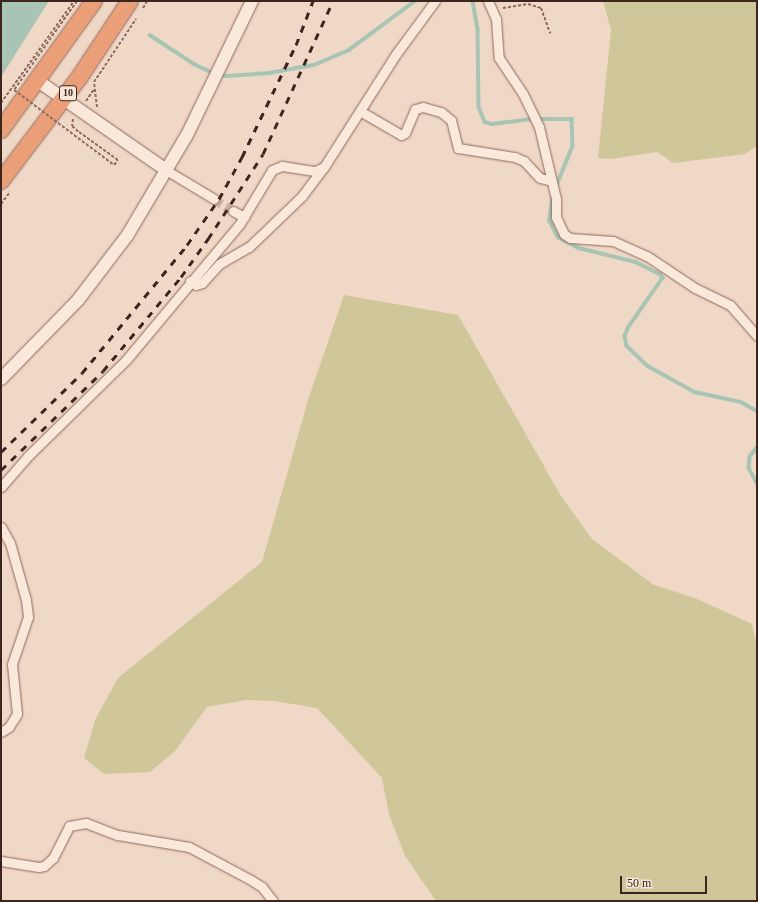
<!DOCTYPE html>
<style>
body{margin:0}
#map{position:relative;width:758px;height:902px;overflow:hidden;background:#f0d8c6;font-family:Georgia,serif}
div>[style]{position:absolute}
.green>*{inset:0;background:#cfc799}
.water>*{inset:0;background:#a8c4b4}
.stream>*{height:3.5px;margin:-1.75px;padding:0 1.75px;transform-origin:1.75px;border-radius:1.75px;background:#a8c4b4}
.minor-tunnel>*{height:9px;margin-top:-4.5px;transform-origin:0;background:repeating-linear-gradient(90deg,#ccb4a5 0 9px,transparent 0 13.5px)}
.path>*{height:2px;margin-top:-1px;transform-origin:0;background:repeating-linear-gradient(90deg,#8d685b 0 3px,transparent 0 5px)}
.roads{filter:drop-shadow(0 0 1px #8d685b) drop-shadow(0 0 1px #8d685b)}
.minor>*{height:9px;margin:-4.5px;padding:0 4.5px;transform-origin:4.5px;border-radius:4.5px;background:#fae8da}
.tertiary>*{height:12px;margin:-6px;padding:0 6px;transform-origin:6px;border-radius:6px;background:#fae8da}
.trunk>*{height:16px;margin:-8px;padding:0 8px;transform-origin:8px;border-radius:8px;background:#eb9f78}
.rail>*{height:3px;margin-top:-1.5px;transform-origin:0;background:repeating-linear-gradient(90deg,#3c251f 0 7px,transparent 0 14px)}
.path-bridge>*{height:2px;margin-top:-1px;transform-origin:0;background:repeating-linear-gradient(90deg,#8d685b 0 3px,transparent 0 5px)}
span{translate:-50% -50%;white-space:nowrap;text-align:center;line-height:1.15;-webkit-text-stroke:3.5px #f7e5d6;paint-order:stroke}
.shield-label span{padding:1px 3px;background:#f7e5d6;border:1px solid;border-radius:3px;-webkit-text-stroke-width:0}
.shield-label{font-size:10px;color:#3c251f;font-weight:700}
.frame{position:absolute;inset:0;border:2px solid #3c251f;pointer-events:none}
.scale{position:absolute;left:620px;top:876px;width:87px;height:18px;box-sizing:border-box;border:2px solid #3c251f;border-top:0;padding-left:5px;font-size:12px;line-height:14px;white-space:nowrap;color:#3c251f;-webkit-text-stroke:3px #f7e5d6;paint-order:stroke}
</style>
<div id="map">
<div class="green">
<i style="clip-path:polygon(603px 1px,757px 1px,757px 146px,745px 154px,673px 163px,657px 152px,611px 159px,598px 158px,611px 30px)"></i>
<i style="clip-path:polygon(344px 295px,458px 315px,561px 496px,592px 539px,654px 585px,695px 598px,752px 624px,757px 646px,757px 901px,436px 901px,405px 856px,389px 814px,382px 778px,317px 708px,274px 701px,246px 700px,207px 707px,175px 751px,150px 772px,104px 774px,84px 758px,95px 720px,118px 678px,262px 562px,309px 397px)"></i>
</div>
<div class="water">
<i style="clip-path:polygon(1px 1px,49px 1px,1px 77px)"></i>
</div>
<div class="stream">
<i style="left:473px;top:1px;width:27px;rotate:80deg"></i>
<i style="left:478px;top:28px;width:79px;rotate:89.3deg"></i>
<i style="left:479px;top:107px;width:16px;rotate:68deg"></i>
<i style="left:485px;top:122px;width:7px;rotate:16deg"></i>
<i style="left:492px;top:124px;width:38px;rotate:-7deg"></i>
<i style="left:530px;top:119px;width:42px"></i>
<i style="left:572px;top:119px;width:27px;rotate:88deg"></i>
<i style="left:573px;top:146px;width:45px;rotate:112deg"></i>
<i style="left:150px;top:35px;width:53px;rotate:33.4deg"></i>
<i style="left:194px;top:64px;width:21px;rotate:25deg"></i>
<i style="left:213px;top:73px;width:14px;rotate:12deg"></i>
<i style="left:227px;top:76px;width:42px;rotate:-4.1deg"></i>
<i style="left:269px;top:73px;width:46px;rotate:-10.1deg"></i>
<i style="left:314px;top:65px;width:38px;rotate:-23deg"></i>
<i style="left:349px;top:50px;width:82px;rotate:-36.6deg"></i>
<i style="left:553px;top:195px;width:26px;rotate:97deg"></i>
<i style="left:550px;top:221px;width:18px;rotate:63deg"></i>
<i style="left:558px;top:237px;width:24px;rotate:28deg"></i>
<i style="left:579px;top:248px;width:59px;rotate:13.8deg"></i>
<i style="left:636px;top:262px;width:27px;rotate:27deg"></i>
<i style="left:660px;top:274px;width:5px;rotate:53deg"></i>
<i style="left:663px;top:278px;width:60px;rotate:124.8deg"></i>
<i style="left:629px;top:327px;width:10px;rotate:114deg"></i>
<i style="left:625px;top:336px;width:10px;rotate:79deg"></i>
<i style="left:627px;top:346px;width:29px;rotate:44deg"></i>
<i style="left:648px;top:366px;width:54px;rotate:29deg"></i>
<i style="left:695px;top:392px;width:47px;rotate:12.3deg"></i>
<i style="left:741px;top:402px;width:18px;rotate:29deg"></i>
<i style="left:757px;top:448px;width:11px;rotate:128deg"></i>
<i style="left:750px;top:457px;width:11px;rotate:95deg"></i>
<i style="left:749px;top:468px;width:17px;rotate:62deg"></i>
</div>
<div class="minor-tunnel">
<i style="left:214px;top:199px;width:22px;rotate:32deg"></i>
</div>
<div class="path">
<i style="left:143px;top:8px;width:8px;rotate:-60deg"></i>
<i style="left:503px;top:8px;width:25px;rotate:-9deg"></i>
<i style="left:528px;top:4px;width:14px;rotate:17deg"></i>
<i style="left:541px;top:8px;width:27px;rotate:70deg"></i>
<i style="left:86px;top:101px;width:14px;rotate:-56deg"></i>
<i style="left:1px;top:103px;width:125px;rotate:-54.4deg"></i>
<i style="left:97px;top:107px;width:25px;rotate:-97deg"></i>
<i style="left:94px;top:82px;width:76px;rotate:-56.3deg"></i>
<i style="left:73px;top:119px;width:7px;rotate:98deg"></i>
<i style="left:72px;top:126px;width:9px;rotate:41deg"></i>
<i style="left:1px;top:204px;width:15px;rotate:-53deg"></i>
</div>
<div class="roads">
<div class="minor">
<i style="left:488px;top:1px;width:20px;rotate:66deg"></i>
<i style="left:496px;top:19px;width:39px;rotate:86deg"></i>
<i style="left:499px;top:58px;width:43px;rotate:56.3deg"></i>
<i style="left:523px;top:94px;width:37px;rotate:64deg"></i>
<i style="left:539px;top:127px;width:74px;rotate:76.7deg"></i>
<i style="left:556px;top:199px;width:18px;rotate:90deg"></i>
<i style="left:556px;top:217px;width:19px;rotate:65deg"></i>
<i style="left:564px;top:234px;width:7px;rotate:34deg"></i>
<i style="left:570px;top:238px;width:43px;rotate:4deg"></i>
<i style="left:613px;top:241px;width:37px;rotate:24deg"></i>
<i style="left:647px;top:256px;width:58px;rotate:33.7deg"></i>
<i style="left:695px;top:288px;width:39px;rotate:26deg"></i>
<i style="left:730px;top:305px;width:41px;rotate:48.9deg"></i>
<i style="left:360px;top:111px;width:48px;rotate:30.3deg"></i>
<i style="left:401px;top:135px;width:4px;rotate:-27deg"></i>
<i style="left:405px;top:133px;width:26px;rotate:-67deg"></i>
<i style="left:415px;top:109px;width:8px;rotate:-14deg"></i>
<i style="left:423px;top:107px;width:19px;rotate:16deg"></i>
<i style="left:441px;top:112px;width:13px;rotate:39deg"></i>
<i style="left:451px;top:120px;width:29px;rotate:76deg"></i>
<i style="left:458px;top:148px;width:58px;rotate:9deg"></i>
<i style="left:515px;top:157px;width:10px;rotate:24deg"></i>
<i style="left:524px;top:161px;width:23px;rotate:47deg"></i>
<i style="left:540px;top:178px;width:12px;rotate:14deg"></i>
<i style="left:166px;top:170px;width:56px;rotate:31.1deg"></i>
<i style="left:233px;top:211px;width:13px;rotate:29deg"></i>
<i style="left:190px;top:281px;width:7px;rotate:34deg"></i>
<i style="left:196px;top:285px;width:6px;rotate:-18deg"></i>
<i style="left:202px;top:283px;width:25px;rotate:-48deg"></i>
<i style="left:219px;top:264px;width:34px;rotate:-30deg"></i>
<i style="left:249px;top:247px;width:74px;rotate:-43.9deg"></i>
<i style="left:302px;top:196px;width:35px;rotate:-53deg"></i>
<i style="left:1px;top:487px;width:41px;rotate:-48.9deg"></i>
<i style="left:28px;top:456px;width:137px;rotate:-44.4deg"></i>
<i style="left:126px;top:360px;width:176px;rotate:-50.1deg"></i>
<i style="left:239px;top:225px;width:64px;rotate:-59deg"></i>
<i style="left:272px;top:170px;width:11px;rotate:-22deg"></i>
<i style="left:282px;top:166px;width:33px;rotate:9deg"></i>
<i style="left:315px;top:171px;width:10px;rotate:-24deg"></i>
<i style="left:324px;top:167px;width:134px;rotate:-57.5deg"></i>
<i style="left:396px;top:54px;width:66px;rotate:-53.7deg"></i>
<i style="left:1px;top:527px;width:18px;rotate:61deg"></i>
<i style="left:10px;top:543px;width:59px;rotate:74.3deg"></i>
<i style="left:26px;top:600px;width:17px;rotate:83deg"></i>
<i style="left:28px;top:617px;width:50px;rotate:108.8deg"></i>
<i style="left:12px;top:664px;width:50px;rotate:84.3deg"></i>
<i style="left:17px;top:714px;width:15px;rotate:122deg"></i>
<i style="left:9px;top:727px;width:9px;rotate:148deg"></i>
<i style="left:1px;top:861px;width:38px;rotate:9deg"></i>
<i style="left:39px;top:867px;width:5px;rotate:-11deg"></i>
<i style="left:44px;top:866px;width:12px;rotate:-42deg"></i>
<i style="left:53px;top:858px;width:36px;rotate:-63deg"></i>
<i style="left:69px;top:826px;width:17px;rotate:-10deg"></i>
<i style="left:86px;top:823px;width:34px;rotate:21deg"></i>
<i style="left:118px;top:835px;width:72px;rotate:9.6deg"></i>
<i style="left:189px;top:847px;width:70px;rotate:28deg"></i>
<i style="left:251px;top:880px;width:13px;rotate:32deg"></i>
<i style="left:262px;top:887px;width:18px;rotate:52deg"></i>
</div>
<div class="tertiary">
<i style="left:38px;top:81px;width:156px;rotate:34.8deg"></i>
<i style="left:1px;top:379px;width:110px;rotate:-45.7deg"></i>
<i style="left:78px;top:300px;width:81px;rotate:-52.6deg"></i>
<i style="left:127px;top:236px;width:117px;rotate:-59.3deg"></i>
<i style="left:187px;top:135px;width:149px;rotate:-64.1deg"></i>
</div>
<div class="trunk">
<i style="left:1px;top:130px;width:159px;rotate:-54.2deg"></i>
<i style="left:1px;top:181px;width:129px;rotate:-52.9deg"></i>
<i style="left:79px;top:78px;width:92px;rotate:-56.5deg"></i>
</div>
</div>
<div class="rail">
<i style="left:1px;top:452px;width:113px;rotate:-44.3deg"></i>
<i style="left:82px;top:373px;width:166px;rotate:-50.6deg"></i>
<i style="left:187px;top:245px;width:56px;rotate:-55.2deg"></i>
<i style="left:219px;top:199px;width:48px;rotate:-61.3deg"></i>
<i style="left:242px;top:157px;width:124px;rotate:-64.3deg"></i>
<i style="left:296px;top:45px;width:47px;rotate:-68.9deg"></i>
<i style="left:1px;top:470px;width:142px;rotate:-44.1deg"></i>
<i style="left:103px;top:371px;width:122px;rotate:-50.3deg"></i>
<i style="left:181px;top:277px;width:47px;rotate:-54.6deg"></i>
<i style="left:208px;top:239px;width:101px;rotate:-57.1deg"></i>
<i style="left:263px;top:154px;width:168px;rotate:-65.4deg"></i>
</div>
<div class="path-bridge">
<i style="left:77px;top:1px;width:109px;rotate:125.3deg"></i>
<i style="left:14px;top:90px;width:125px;rotate:36.9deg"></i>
<i style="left:114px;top:165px;width:6px;rotate:-51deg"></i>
<i style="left:118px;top:160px;width:48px;rotate:-144.3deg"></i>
</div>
<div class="shield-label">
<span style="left:68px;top:93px">10</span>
</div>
<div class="frame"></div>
<div class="scale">50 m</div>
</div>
